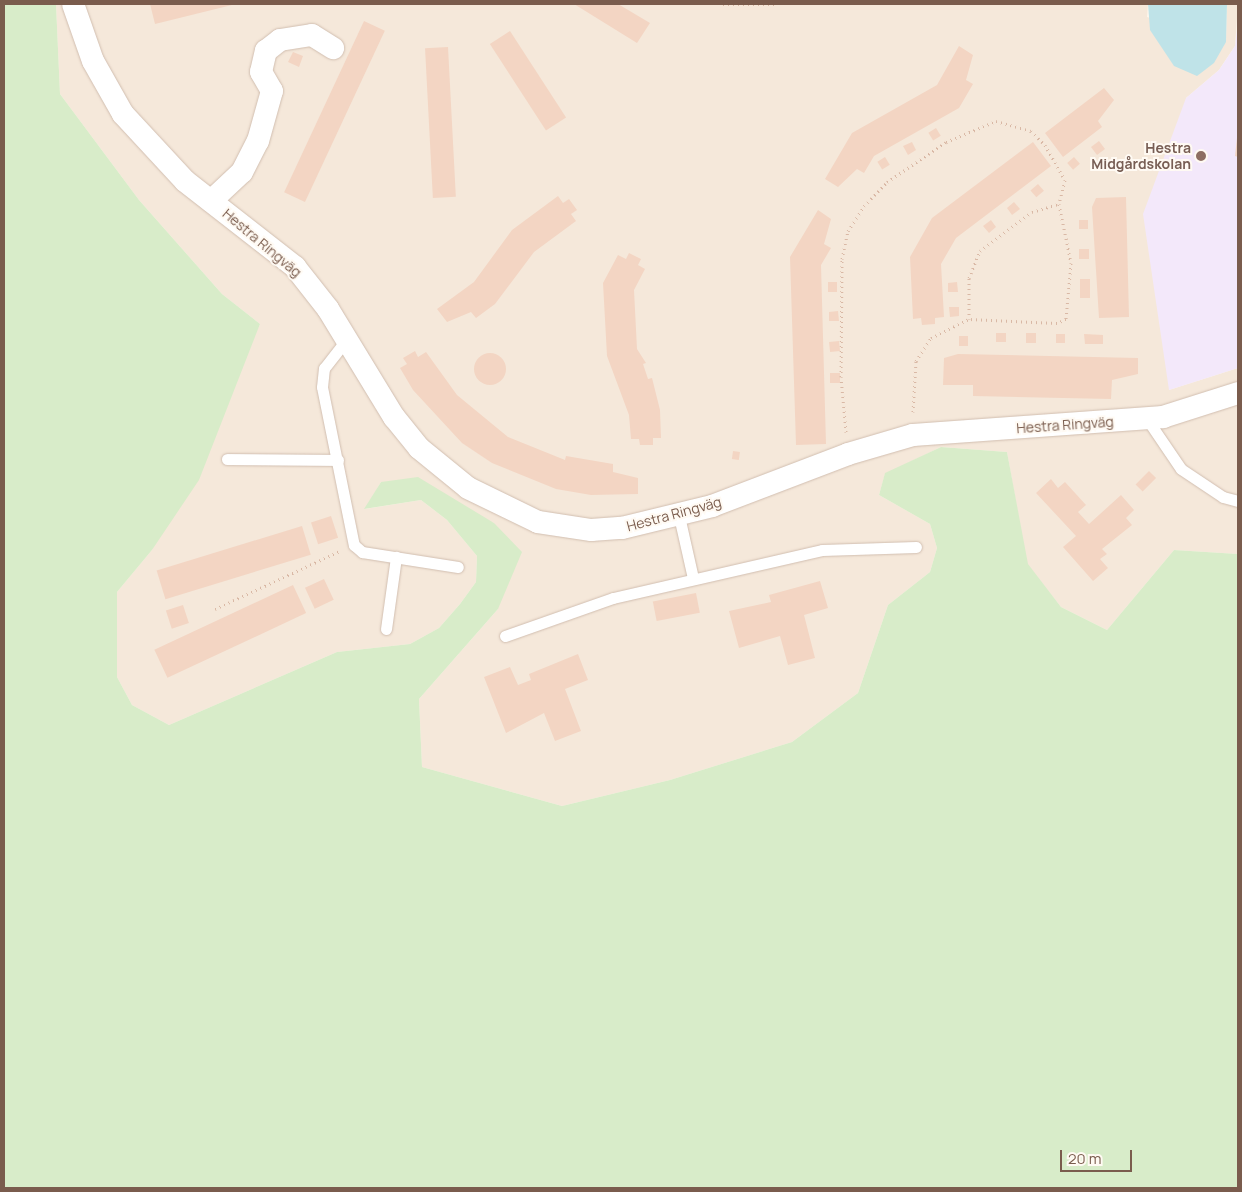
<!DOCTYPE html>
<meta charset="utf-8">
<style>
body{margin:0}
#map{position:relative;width:1242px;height:1192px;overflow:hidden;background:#fdf6ec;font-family:Manrope,sans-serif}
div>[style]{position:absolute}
.residential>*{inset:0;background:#f5e8da}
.education>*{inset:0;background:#f3e8fa}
.green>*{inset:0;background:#d8ecc9}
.water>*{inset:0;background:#bfe3e8}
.building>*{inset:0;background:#f3d5c3;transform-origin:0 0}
.round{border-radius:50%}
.path>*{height:3px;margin-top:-1.5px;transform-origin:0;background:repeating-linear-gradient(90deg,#d9b8a5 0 1px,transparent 0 5px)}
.roads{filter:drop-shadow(0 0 1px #d1beb0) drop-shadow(0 0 1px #d1beb0)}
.lane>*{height:11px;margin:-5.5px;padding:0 5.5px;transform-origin:5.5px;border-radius:5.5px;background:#fff}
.street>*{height:22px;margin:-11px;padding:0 11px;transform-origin:11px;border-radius:11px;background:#fff}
.dots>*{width:14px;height:14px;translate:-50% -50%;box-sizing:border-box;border:2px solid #fffaf3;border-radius:50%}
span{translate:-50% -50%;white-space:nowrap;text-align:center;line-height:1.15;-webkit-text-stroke:4px #fffaf3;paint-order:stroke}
.education-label{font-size:14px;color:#785e54;font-weight:700}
.right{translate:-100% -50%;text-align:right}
.street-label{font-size:14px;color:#7a5c4d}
.frame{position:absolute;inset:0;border:5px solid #7a5c4d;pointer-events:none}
.scale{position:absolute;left:1060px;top:1150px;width:72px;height:22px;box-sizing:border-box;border:2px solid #7a5c4d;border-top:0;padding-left:6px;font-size:15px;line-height:18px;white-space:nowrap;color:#7a5c4d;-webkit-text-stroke:4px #fffaf3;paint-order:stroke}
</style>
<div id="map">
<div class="residential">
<i style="clip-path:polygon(56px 4px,1148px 4px,1147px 17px,1226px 42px,1227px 4px,1238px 4px,1235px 46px,1219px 70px,1186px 98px,1169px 390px,1238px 368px,1238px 554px,1174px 550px,1107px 630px,1061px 607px,1027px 564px,1007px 452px,941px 447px,885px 474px,879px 495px,930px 524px,937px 548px,930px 572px,888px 605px,858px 693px,792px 742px,670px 780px,562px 806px,422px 767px,419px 699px,498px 609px,494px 523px,381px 482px,365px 509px,421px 500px,447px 520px,477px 556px,476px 582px,460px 604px,439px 628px,410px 644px,337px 652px,169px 725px,132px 705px,117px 677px,117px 592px,152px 550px,260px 324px,222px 294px,139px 200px,60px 94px)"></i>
</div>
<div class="education">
<i style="clip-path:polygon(1238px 22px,1238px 368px,1169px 390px,1143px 214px,1186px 98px,1219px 70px,1235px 46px)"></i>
</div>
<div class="green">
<i style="clip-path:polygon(4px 4px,56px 4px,60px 94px,139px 200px,222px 294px,260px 324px,199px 480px,152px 550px,117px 592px,117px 677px,132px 705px,169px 725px,337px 652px,410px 644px,439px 628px,460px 604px,476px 582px,477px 556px,447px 520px,421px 500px,364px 509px,381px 482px,418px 477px,494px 523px,522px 552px,498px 609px,419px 699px,422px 767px,562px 806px,670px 780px,792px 742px,858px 693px,888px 605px,930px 572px,937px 548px,930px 524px,879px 495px,885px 473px,941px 447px,1007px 452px,1028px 564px,1061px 607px,1107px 630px,1174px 550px,1238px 554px,1238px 1188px,4px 1188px)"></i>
</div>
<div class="water">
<i style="clip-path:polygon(1148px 4px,1227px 4px,1226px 42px,1214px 63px,1197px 76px,1174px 66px,1150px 30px)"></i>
</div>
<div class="building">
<i style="clip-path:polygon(150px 4px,236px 4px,155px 24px)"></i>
<i style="clip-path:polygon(574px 4px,618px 4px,650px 23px,637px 43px)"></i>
<i style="left:364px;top:21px;width:23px;height:189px;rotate:25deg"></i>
<i style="left:510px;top:31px;width:103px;height:24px;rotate:57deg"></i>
<i style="clip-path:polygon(959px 46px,973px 55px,966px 80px,973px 84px,959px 108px,874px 156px,864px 173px,857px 169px,838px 187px,825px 179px,852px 133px,937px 85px)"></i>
<i style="left:448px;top:47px;width:150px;height:23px;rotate:87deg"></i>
<i style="clip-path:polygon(293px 52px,303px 56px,299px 67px,288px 62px)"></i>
<i style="clip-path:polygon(1104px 88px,1114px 100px,1098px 121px,1102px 127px,1063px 157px,1045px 133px)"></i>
<i style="left:936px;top:128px;width:9px;height:9px;rotate:58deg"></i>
<i style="clip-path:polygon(1237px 138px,1238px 138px,1238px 157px,1235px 156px)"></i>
<i style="left:1099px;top:141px;width:10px;height:10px;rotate:53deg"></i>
<i style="clip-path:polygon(912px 142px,916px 150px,908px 155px,903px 146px)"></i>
<i style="clip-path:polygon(1033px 142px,1051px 166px,956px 238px,941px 264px,944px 317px,935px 318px,935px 324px,922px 325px,921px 318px,913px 319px,910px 257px,932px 218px)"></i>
<i style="left:885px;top:157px;width:9px;height:9px;rotate:58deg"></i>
<i style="left:1074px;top:157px;width:9px;height:9px;rotate:49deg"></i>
<i style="left:1038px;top:184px;width:9px;height:10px;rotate:49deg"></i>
<i style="clip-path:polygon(558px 196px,563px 203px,569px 199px,577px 210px,571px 214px,576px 221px,534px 252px,495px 304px,476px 318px,471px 312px,447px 322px,437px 309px,474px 282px,512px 230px)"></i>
<i style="clip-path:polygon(1126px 197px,1129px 317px,1099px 318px,1092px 207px,1096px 198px)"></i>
<i style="clip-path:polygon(1014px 202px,1020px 209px,1012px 215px,1007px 208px)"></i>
<i style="clip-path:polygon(818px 210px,831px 219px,824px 244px,831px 248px,821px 265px,826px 444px,796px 445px,790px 257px)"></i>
<i style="clip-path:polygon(991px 220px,996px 227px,989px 233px,983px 226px)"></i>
<i style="left:1079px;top:220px;width:9px;height:9px"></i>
<i style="left:1079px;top:249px;width:10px;height:10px"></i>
<i style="clip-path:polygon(629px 253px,641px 259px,638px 265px,645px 269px,634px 290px,637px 349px,646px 363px,643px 364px,648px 379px,652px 378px,660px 410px,661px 438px,653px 438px,653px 445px,640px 445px,639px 439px,631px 439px,629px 415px,607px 356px,603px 283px,618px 255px,626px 259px)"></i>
<i style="left:1080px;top:279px;width:10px;height:19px"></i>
<i style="left:828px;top:282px;width:9px;height:10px"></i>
<i style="clip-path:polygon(957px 282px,958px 292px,948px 292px,948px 283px)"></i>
<i style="clip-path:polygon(949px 307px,959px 307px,959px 316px,950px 317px)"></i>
<i style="clip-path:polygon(838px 311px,839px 321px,829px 321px,829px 312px)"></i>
<i style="left:996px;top:333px;width:10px;height:9px"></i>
<i style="left:1026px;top:333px;width:10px;height:10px"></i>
<i style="left:1056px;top:334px;width:9px;height:9px"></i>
<i style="clip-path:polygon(1084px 334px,1103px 335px,1103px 344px,1085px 344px)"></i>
<i style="left:959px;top:336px;width:9px;height:10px"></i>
<i style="left:839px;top:341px;width:10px;height:10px;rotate:84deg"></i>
<i style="clip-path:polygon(415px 351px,418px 357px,426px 352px,457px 395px,508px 437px,565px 460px,566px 456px,613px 464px,613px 472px,638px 478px,638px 494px,591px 495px,556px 489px,492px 463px,462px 443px,413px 390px,400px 368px,407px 364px,403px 358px)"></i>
<i class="round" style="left:474px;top:353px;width:32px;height:32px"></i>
<i style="clip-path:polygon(958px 354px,1138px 358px,1138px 374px,1112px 380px,1111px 399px,973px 396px,973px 385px,943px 385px,944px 358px)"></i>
<i style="left:830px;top:373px;width:10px;height:10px"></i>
<i style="left:733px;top:451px;width:7px;height:8px;rotate:8deg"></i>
<i style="left:1149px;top:471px;width:10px;height:19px;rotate:45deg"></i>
<i style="clip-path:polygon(1051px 479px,1058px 488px,1065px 482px,1086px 505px,1078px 512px,1089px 524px,1121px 495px,1134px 510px,1126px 518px,1132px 525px,1102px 549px,1107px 554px,1100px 559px,1108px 568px,1093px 581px,1063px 547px,1076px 536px,1036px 493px)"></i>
<i style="left:331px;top:516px;width:23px;height:21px;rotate:72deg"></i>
<i style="left:302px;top:526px;width:30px;height:152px;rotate:73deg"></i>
<i style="left:324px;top:579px;width:23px;height:21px;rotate:65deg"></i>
<i style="clip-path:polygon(820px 581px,828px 608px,804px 615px,815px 658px,788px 665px,780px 636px,739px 648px,729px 611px,771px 602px,769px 595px)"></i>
<i style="left:293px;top:585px;width:31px;height:153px;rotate:65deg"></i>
<i style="left:696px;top:593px;width:20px;height:44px;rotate:79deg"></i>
<i style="left:183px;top:605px;width:19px;height:18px;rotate:72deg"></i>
<i style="clip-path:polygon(578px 654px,588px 680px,565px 689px,581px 731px,555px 741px,544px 713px,506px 733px,484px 677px,510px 667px,518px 685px,531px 680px,529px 674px)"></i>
</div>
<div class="path">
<i style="left:723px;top:4px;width:54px"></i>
<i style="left:913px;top:412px;width:51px;rotate:-86.6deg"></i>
<i style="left:916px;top:361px;width:27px;rotate:-57deg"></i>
<i style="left:931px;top:338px;width:42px;rotate:-26.6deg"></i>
<i style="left:969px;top:319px;width:41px;rotate:-90deg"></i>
<i style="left:969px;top:278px;width:29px;rotate:-68deg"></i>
<i style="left:980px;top:251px;width:65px;rotate:-36.9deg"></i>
<i style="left:1032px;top:212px;width:28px;rotate:-17deg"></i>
<i style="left:1059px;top:204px;width:60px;rotate:78.5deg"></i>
<i style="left:1071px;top:263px;width:56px;rotate:95.1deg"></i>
<i style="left:1066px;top:319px;width:10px;rotate:156deg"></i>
<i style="left:1057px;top:323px;width:88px;rotate:-177.4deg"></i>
<i style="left:846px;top:432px;width:55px;rotate:-95.2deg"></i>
<i style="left:841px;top:377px;width:118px;rotate:-89.5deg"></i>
<i style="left:842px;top:259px;width:29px;rotate:-78deg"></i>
<i style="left:848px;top:231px;width:30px;rotate:-57deg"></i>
<i style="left:864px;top:206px;width:33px;rotate:-46deg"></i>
<i style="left:887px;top:182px;width:71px;rotate:-34.1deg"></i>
<i style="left:946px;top:142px;width:54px;rotate:-22.8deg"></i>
<i style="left:996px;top:121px;width:36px;rotate:16deg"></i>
<i style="left:1031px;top:131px;width:20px;rotate:45deg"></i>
<i style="left:1045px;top:145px;width:40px;rotate:60.3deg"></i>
<i style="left:1065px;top:180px;width:25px;rotate:104deg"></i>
<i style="left:215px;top:609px;width:138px;rotate:-24.9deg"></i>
</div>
<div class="roads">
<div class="lane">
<i style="left:347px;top:339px;width:37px;rotate:128deg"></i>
<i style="left:324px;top:368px;width:19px;rotate:96deg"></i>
<i style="left:322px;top:387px;width:161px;rotate:78.6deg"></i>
<i style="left:354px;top:545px;width:11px;rotate:41deg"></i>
<i style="left:362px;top:552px;width:97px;rotate:8.9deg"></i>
<i style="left:1147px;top:419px;width:60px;rotate:55.8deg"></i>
<i style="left:1181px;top:469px;width:50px;rotate:33.7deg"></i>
<i style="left:1223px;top:497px;width:16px;rotate:15deg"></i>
<i style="left:227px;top:459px;width:111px;rotate:0.5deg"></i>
<i style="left:679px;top:516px;width:64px;rotate:77.3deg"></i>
<i style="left:386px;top:629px;width:73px;rotate:-82.1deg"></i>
<i style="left:505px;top:636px;width:114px;rotate:-19.4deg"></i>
<i style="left:613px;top:598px;width:214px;rotate:-12.9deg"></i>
<i style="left:822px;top:550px;width:94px;rotate:-1.8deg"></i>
</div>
<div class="street">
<i style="left:73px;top:4px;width:60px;rotate:70.7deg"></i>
<i style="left:93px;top:61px;width:61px;rotate:60.5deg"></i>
<i style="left:123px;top:114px;width:91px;rotate:47.2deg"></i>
<i style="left:185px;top:181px;width:140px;rotate:38deg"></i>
<i style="left:295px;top:267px;width:53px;rotate:51.8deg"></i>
<i style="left:328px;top:309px;width:127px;rotate:58.6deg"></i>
<i style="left:394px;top:417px;width:40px;rotate:51deg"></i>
<i style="left:419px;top:448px;width:63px;rotate:39.2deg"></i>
<i style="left:468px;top:488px;width:78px;rotate:25.9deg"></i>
<i style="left:538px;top:522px;width:54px;rotate:8.6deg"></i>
<i style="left:591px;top:530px;width:31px;rotate:-4deg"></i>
<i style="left:622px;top:528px;width:93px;rotate:-13.7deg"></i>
<i style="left:712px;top:506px;width:146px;rotate:-20.9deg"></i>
<i style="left:848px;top:454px;width:68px;rotate:-16.3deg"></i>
<i style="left:913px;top:435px;width:251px;rotate:-4.1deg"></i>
<i style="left:1163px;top:417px;width:79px;rotate:-17.7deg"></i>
<i style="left:211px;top:201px;width:42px;rotate:-43.1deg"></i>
<i style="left:242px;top:172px;width:35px;rotate:-63deg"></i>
<i style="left:258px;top:141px;width:52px;rotate:-74.4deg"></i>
<i style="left:272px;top:91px;width:22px;rotate:-120deg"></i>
<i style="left:261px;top:72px;width:22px;rotate:-77deg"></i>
<i style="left:266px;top:51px;width:18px;rotate:-38deg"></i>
<i style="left:280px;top:40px;width:32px;rotate:-9deg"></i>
<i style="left:312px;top:35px;width:25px;rotate:32deg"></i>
</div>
</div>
<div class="dots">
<i style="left:1201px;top:156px;background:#8d6e63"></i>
</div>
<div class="education-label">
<span class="right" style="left:1191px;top:156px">Hestra<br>Midgårdskolan</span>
</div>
<div class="street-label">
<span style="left:262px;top:243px;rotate:40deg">Hestra Ringväg</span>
<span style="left:1065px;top:425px;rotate:-4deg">Hestra Ringväg</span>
<span style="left:674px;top:514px;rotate:-15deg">Hestra Ringväg</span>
</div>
<div class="frame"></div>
<div class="scale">20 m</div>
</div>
